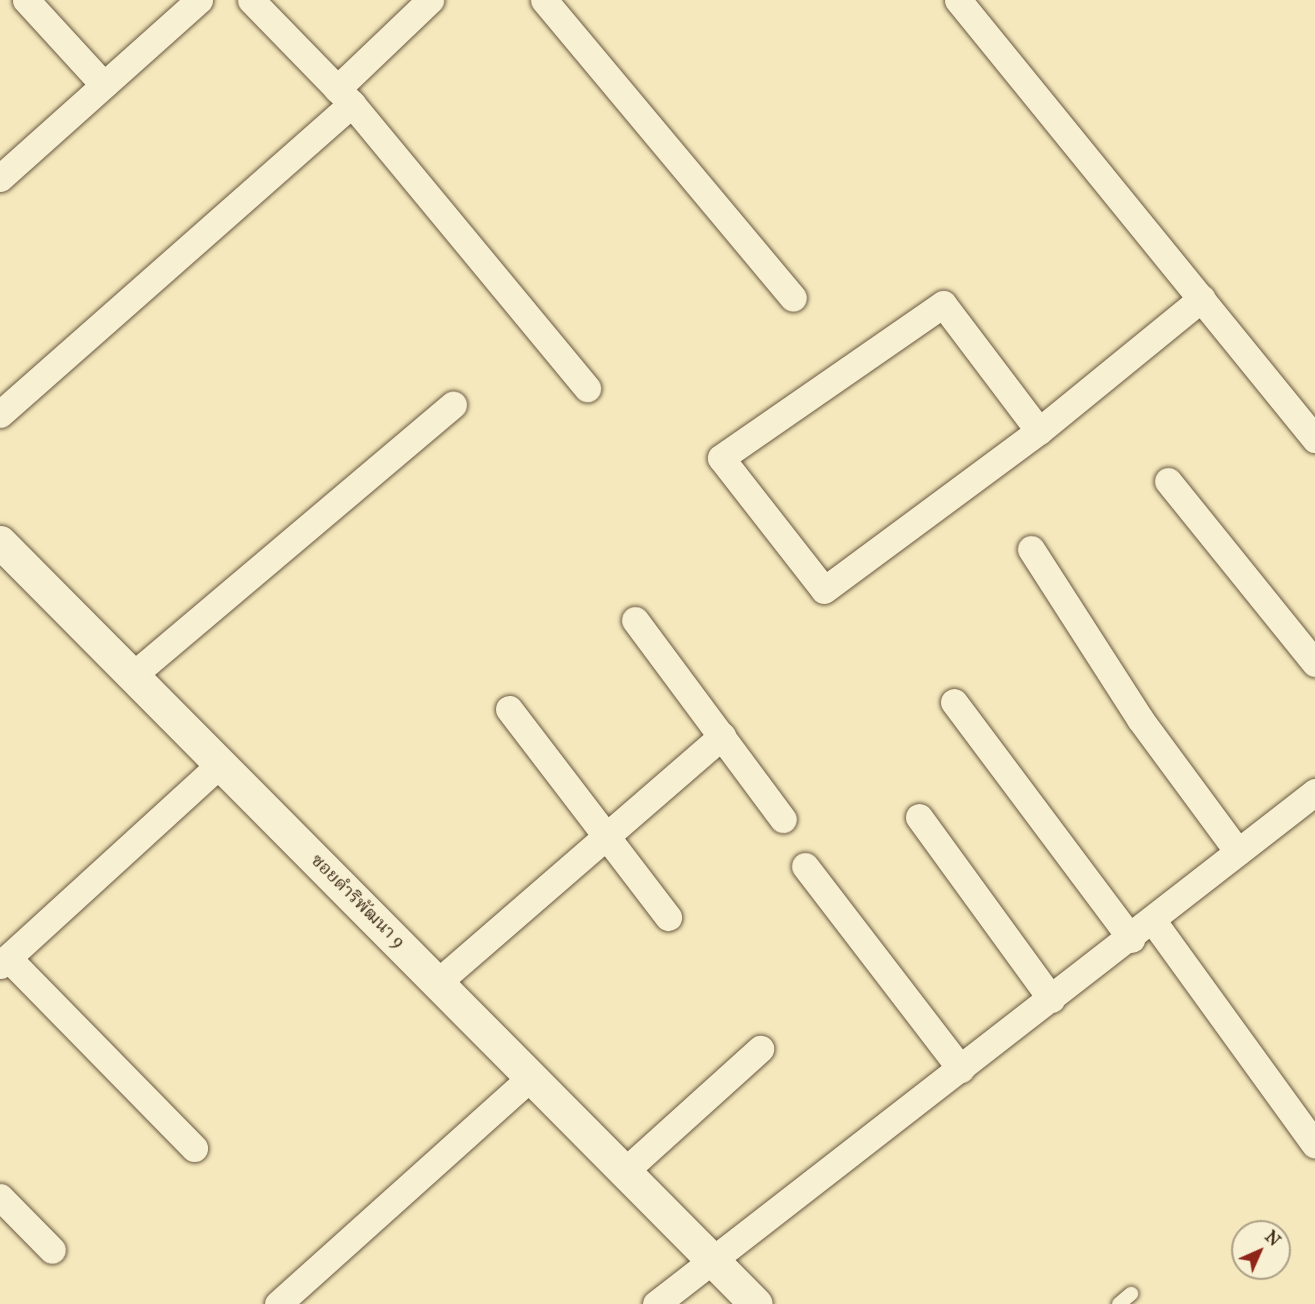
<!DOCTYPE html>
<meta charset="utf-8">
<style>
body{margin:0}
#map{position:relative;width:1315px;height:1304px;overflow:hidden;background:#f4e8bc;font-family:"IM FELL Great Primer","Noto Serif Thai",serif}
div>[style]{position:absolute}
.roads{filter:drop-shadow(0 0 2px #6a5940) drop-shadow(0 0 2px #6a5940)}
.service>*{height:14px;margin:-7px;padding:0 7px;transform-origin:7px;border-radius:7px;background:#f8f0d3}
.minor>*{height:27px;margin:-13.5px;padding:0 13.5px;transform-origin:13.5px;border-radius:13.5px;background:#f8f0d3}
.tertiary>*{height:33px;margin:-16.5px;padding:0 16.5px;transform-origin:16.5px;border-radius:16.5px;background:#f8f0d3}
span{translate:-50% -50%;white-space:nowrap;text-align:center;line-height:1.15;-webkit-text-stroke:6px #f8f0d3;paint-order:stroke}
.street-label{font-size:18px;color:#3c2917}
.north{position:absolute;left:1231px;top:1220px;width:60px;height:60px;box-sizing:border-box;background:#f8f0d3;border:2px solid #ada088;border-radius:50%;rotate:45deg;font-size:16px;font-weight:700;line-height:24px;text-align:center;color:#3c2917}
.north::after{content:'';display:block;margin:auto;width:21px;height:27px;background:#8f2418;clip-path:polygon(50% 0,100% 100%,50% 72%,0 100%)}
</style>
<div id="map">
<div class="roads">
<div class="service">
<i style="left:1119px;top:1304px;width:16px;rotate:-40deg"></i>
</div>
<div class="minor">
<i style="left:26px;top:0;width:115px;rotate:47.5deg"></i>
<i style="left:251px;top:0;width:145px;rotate:45.8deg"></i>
<i style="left:352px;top:104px;width:369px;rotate:50.4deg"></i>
<i style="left:544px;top:0;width:388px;rotate:50.1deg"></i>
<i style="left:958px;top:0;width:566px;rotate:50.88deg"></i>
<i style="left:337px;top:89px;width:129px;rotate:-43.7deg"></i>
<i style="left:0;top:178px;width:267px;rotate:-41.8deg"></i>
<i style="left:0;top:414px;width:469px;rotate:-41.4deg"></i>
<i style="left:1039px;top:431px;width:159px;rotate:-127.1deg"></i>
<i style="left:943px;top:304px;width:270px;rotate:145.3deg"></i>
<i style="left:721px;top:458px;width:167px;rotate:52deg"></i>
<i style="left:824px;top:590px;width:267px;rotate:-36.5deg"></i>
<i style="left:1039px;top:431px;width:210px;rotate:-39.2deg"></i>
<i style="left:1168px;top:481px;width:234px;rotate:51.1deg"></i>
<i style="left:1031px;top:549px;width:202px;rotate:57.3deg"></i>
<i style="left:1140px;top:719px;width:165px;rotate:53.6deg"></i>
<i style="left:635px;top:620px;width:248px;rotate:53.4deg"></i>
<i style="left:133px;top:675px;width:419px;rotate:-40.2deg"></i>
<i style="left:954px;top:702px;width:296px;rotate:53.2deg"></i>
<i style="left:509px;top:709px;width:262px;rotate:52.6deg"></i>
<i style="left:919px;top:817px;width:225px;rotate:54deg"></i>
<i style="left:805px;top:866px;width:256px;rotate:52.5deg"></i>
<i style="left:1153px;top:921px;width:276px;rotate:54.1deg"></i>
<i style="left:8px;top:958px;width:266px;rotate:45.6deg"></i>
<i style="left:0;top:965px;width:299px;rotate:-42.4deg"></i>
<i style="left:438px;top:982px;width:376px;rotate:-40.9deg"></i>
<i style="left:626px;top:1170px;width:181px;rotate:-42.1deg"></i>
<i style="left:0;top:1197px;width:74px;rotate:45.5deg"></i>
<i style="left:278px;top:1304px;width:341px;rotate:-41.9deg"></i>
<i style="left:656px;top:1304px;width:835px;rotate:-37.84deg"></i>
</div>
<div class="tertiary">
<i style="left:0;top:542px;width:1073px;rotate:45.23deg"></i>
</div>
</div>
<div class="street-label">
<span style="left:358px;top:901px;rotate:45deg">ซอยดำริพัฒนา 9</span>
</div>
<div class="north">N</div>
</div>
